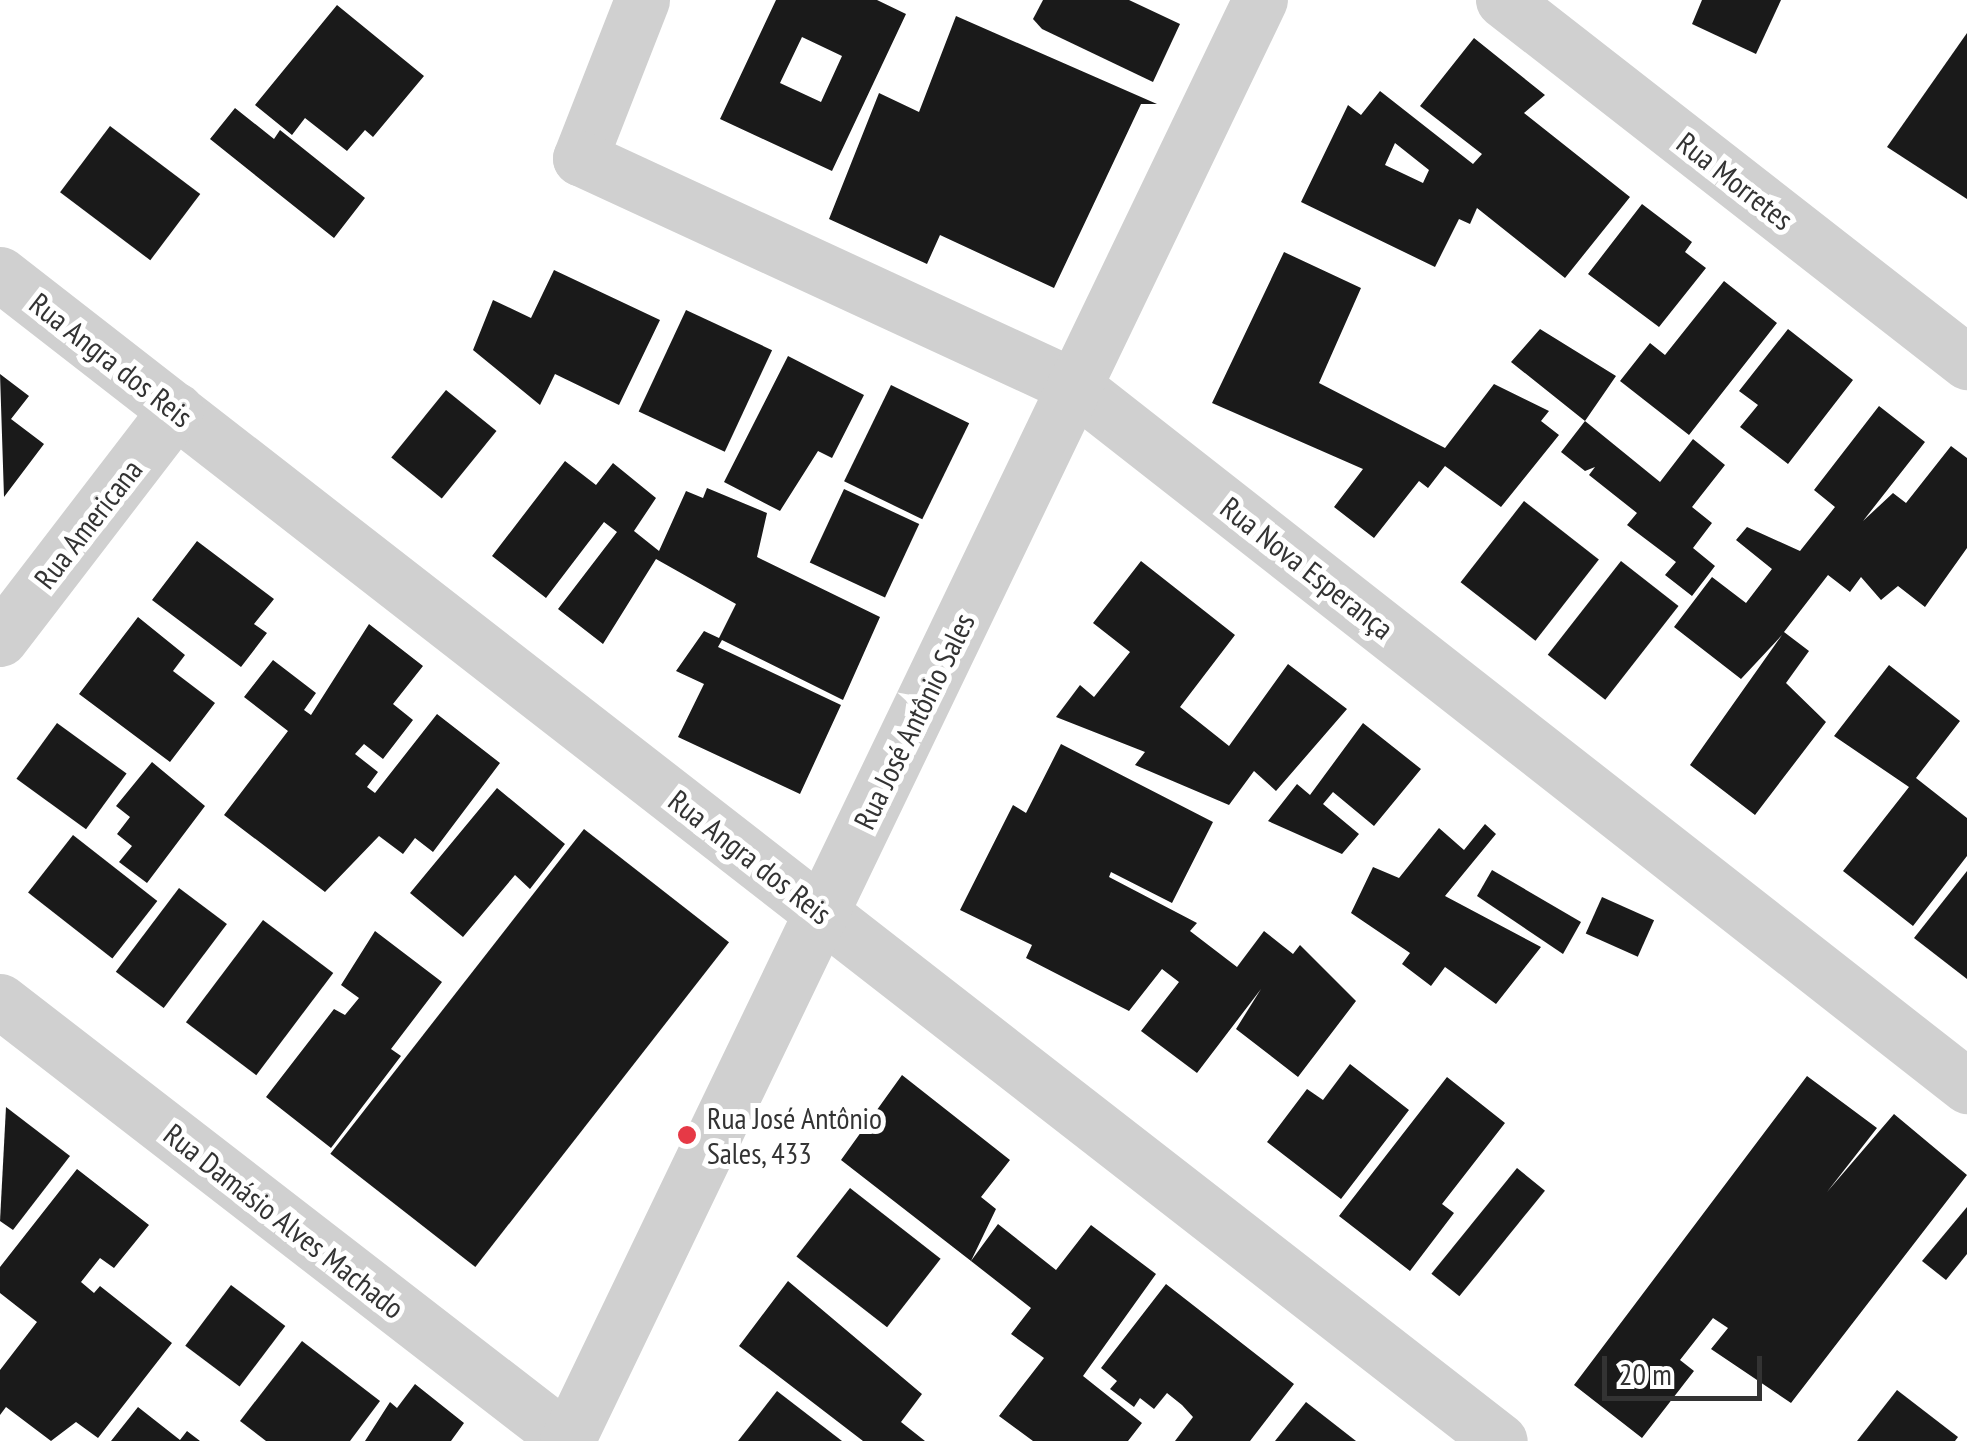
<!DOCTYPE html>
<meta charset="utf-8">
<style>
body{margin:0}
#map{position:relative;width:1967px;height:1441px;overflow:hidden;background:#fff;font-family:"PT Sans Narrow",sans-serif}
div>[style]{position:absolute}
.building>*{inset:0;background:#1a1a1a;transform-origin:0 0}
.minor>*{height:55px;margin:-27.5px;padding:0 27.5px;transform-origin:27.5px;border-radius:27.5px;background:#d0d0d0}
.tertiary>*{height:55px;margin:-27.5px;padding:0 27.5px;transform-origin:27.5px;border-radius:27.5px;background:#d0d0d0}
.dots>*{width:28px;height:28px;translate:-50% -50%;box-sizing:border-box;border:5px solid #fff;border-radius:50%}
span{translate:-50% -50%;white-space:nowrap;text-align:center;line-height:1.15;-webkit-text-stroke:10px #fff;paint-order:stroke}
.street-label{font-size:30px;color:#333}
.poi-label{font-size:30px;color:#333}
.left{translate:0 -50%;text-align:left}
.scale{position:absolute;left:1602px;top:1356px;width:160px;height:45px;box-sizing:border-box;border:5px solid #333;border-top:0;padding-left:12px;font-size:30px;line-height:35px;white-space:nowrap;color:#333;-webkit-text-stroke:8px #fff;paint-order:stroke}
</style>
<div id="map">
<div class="building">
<i style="clip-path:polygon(evenodd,776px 0,877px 0,906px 14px,832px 171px,720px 119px,776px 0,802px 37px,842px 56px,821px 102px,780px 83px,802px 37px)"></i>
<i style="clip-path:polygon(1043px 0,1129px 0,1180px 24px,1153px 82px,1042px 29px,1033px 19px)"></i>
<i style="clip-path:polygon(1702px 0,1781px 0,1756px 54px,1692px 24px)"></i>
<i style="clip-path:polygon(337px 5px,424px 76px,373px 137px,365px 130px,347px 151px,305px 118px,292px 135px,255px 105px)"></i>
<i style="clip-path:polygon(956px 16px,1157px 104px,1141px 104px,1054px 288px,940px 235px,927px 264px,829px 219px,879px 93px,919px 112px)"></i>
<i style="clip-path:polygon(1967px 33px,1967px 199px,1887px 147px)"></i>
<i style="clip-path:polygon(evenodd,1474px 38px,1545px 95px,1524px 113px,1630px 197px,1565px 278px,1477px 208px,1470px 224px,1459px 219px,1435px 267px,1301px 202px,1348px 105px,1361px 115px,1380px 91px,1473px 164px,1482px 154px,1420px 106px,1474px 38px,1395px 143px,1429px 170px,1423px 183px,1385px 165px,1395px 143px)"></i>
<i style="clip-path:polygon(235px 108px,274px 139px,280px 130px,365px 198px,334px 238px,210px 139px)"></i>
<i style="left:110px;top:126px;width:113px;height:83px;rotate:37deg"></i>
<i style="clip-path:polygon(1642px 204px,1692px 242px,1685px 252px,1706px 268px,1659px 327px,1588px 274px)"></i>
<i style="clip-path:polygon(1284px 252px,1361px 288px,1319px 383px,1445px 448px,1494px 384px,1549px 411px,1541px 421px,1559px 435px,1501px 507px,1445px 466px,1428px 488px,1419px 481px,1374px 538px,1334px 507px,1363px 469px,1212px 403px)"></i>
<i style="clip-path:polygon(554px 270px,660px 320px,619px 405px,555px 374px,540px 405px,473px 350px,493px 300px,531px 318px)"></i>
<i style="clip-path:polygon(1724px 281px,1777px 323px,1689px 435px,1620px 381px,1650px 343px,1665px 355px)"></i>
<i style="left:686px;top:310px;width:95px;height:112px;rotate:25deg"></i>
<i style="clip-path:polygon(1540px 329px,1616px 376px,1585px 421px,1660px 482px,1693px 439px,1725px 465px,1692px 507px,1712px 523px,1693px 548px,1715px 566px,1692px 596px,1665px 575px,1676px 562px,1627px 525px,1637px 513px,1589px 475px,1595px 467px,1585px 471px,1561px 452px,1585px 421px,1511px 362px)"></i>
<i style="clip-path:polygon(1788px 329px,1853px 380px,1788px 464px,1740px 427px,1758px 405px,1739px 391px)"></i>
<i style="clip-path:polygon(788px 356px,864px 395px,832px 458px,818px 451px,780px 511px,724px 482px)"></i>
<i style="clip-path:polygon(0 374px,29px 396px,11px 419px,44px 444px,4px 497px)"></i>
<i style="left:891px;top:385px;width:87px;height:107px;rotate:26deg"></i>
<i style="left:446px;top:390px;width:65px;height:87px;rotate:39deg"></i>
<i style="clip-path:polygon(1879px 406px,1925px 442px,1863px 521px,1893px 493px,1906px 503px,1951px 446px,1967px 458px,1967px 548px,1925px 607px,1898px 586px,1881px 600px,1861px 577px,1850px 592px,1828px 575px,1784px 632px,1809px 651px,1786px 683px,1826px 722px,1755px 815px,1690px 765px,1782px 635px,1741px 679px,1674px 627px,1712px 577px,1746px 603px,1772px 569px,1736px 540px,1747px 527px,1800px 551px,1835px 507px,1814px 490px)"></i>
<i style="clip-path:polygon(565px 461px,596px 485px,613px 463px,656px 498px,634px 531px,659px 551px,686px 491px,703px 498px,707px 488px,767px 513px,757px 557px,880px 617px,843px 700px,722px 640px,718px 647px,841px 705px,800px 794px,678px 737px,704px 684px,676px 671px,704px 631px,719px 638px,736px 604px,656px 559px,603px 644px,558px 609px,617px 532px,604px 522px,546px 598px,492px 556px)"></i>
<i style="left:844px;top:489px;width:83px;height:81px;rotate:25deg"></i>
<i style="left:1524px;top:501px;width:95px;height:103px;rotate:38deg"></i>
<i style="clip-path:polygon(197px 541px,274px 599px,254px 624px,267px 633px,241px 667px,152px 600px)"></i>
<i style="clip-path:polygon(1141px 561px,1235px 635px,1180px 707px,1229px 746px,1288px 664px,1347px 709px,1276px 791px,1254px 771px,1229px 805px,1135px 765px,1145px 752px,1056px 717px,1080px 685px,1094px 697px,1130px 652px,1093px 623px)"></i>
<i style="left:1621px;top:561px;width:73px;height:119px;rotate:38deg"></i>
<i style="clip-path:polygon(138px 617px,185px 655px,173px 671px,215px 703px,170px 762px,79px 694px)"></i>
<i style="clip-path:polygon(369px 624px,423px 666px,393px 704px,413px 720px,383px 759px,364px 744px,355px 754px,378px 772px,367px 787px,375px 793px,437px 714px,500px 763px,433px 852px,415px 838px,403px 854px,379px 836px,325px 892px,224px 815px,288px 731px,244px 697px,273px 660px,316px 693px,304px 710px,311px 715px)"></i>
<i style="clip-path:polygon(1889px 665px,1960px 721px,1916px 778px,1967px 818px,1967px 856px,1913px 926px,1843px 871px,1909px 787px,1834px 736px)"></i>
<i style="left:57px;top:723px;width:86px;height:69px;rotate:36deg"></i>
<i style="clip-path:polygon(1363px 723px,1421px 769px,1374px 826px,1333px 792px,1323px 804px,1359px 834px,1342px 854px,1268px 821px,1297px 784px,1310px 795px)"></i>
<i style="clip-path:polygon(1061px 744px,1213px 822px,1172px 903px,1111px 872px,1109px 877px,1197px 923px,1190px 931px,1237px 967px,1264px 931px,1293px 954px,1300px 945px,1356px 1001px,1298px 1077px,1236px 1029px,1261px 989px,1197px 1073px,1141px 1031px,1179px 982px,1162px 969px,1129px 1011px,1026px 958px,1032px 945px,960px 910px,1013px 805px,1026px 813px)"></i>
<i style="clip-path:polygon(152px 762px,205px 806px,147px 883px,119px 862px,132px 846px,117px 834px,130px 817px,116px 806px)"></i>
<i style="clip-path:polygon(497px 788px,565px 844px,530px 889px,515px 875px,463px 937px,410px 893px)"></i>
<i style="clip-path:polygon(1485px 824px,1496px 834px,1445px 896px,1541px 947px,1496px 1004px,1445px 967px,1431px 986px,1402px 964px,1410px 953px,1351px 913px,1373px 867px,1399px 878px,1439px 828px,1464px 850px)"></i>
<i style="left:584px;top:829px;width:184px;height:412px;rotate:38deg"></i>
<i style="left:73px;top:835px;width:107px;height:73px;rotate:38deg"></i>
<i style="clip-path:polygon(1492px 870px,1581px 922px,1563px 954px,1477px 896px)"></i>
<i style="clip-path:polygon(1967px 871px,1967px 979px,1914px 938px)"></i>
<i style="left:179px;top:888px;width:60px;height:105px;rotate:37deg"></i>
<i style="left:1602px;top:897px;width:57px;height:40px;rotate:24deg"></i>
<i style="left:263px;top:920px;width:88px;height:128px;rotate:37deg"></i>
<i style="clip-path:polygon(375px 931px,442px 982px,391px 1049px,401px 1056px,331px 1148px,266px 1097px,334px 1009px,345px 1015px,359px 998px,341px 985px)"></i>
<i style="clip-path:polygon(1350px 1064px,1409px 1110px,1341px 1199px,1267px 1142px,1307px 1089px,1323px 1100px)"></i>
<i style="clip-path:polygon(902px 1075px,1010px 1160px,981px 1197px,996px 1209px,971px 1261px,998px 1224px,1056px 1270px,1091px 1225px,1156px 1274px,1083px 1376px,1142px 1423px,1128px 1441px,1033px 1441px,999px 1416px,1044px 1358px,1011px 1334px,1031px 1308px,971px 1261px,841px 1160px)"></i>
<i style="clip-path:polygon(1807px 1076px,1877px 1128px,1827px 1192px,1894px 1114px,1967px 1175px,1791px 1403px,1711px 1349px,1728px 1328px,1713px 1318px,1680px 1360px,1694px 1371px,1642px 1438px,1574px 1385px)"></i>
<i style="clip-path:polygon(1447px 1077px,1505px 1123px,1442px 1204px,1454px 1213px,1410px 1271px,1339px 1216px)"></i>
<i style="clip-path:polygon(6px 1107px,70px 1156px,13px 1230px,0 1221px)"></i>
<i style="left:1517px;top:1168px;width:36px;height:136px;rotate:39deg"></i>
<i style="clip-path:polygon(77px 1169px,149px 1225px,114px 1268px,100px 1258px,81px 1282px,94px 1293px,100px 1286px,172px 1343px,98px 1438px,76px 1422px,51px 1441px,6px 1407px,0 1415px,0 1370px,37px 1322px,0 1293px,0 1267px)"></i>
<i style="left:850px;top:1188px;width:115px;height:87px;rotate:38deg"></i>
<i style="clip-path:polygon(1967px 1207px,1967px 1254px,1946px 1280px,1922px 1261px)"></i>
<i style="clip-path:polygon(788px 1281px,922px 1394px,901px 1422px,925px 1441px,863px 1441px,739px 1346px)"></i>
<i style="clip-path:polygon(1166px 1284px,1294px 1384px,1250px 1441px,1175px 1441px,1193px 1417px,1182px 1405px,1167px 1393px,1154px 1409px,1140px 1398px,1134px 1407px,1110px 1389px,1117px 1381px,1101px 1368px)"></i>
<i style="left:231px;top:1285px;width:68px;height:76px;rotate:37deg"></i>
<i style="clip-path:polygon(302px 1341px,380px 1401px,350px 1441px,266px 1441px,240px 1421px)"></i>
<i style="clip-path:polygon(415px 1384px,464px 1423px,451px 1441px,365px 1441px,390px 1402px,397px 1408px)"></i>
<i style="clip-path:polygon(1897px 1390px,1958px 1437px,1955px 1441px,1857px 1441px)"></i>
<i style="clip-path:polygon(777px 1391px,842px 1441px,738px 1441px)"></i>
<i style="clip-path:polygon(1306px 1402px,1356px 1441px,1275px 1441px)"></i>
<i style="clip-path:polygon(138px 1407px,180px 1440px,187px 1431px,200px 1441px,111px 1441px)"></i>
</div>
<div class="minor">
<i style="left:642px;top:0;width:170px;rotate:111.4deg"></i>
<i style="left:580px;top:158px;width:544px;rotate:24.78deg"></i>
<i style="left:1074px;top:386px;width:1135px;rotate:38.09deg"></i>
<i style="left:1503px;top:0;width:589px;rotate:37.96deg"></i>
<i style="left:0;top:274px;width:1900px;rotate:37.88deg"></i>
<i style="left:0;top:639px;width:289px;rotate:-52.5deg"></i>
<i style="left:0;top:1001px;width:719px;rotate:37.71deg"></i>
</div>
<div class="tertiary">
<i style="left:567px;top:1441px;width:1599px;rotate:-64.32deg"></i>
</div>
<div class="dots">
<i style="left:687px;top:1135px;background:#e63946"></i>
</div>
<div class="street-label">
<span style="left:1735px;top:181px;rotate:38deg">Rua Morretes</span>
<span style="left:111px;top:360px;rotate:38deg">Rua Angra dos Reis</span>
<span style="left:88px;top:524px;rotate:-52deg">Rua Americana</span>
<span style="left:1307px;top:568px;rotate:38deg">Rua Nova Esperança</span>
<span style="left:914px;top:721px;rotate:-64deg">Rua José Antônio Sales</span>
<span style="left:750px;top:857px;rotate:38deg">Rua Angra dos Reis</span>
<span style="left:284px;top:1221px;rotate:38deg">Rua Damásio Alves Machado</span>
</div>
<div class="poi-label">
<span class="left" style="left:707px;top:1135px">Rua José Antônio<br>Sales, 433</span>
</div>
<div class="scale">20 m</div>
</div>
